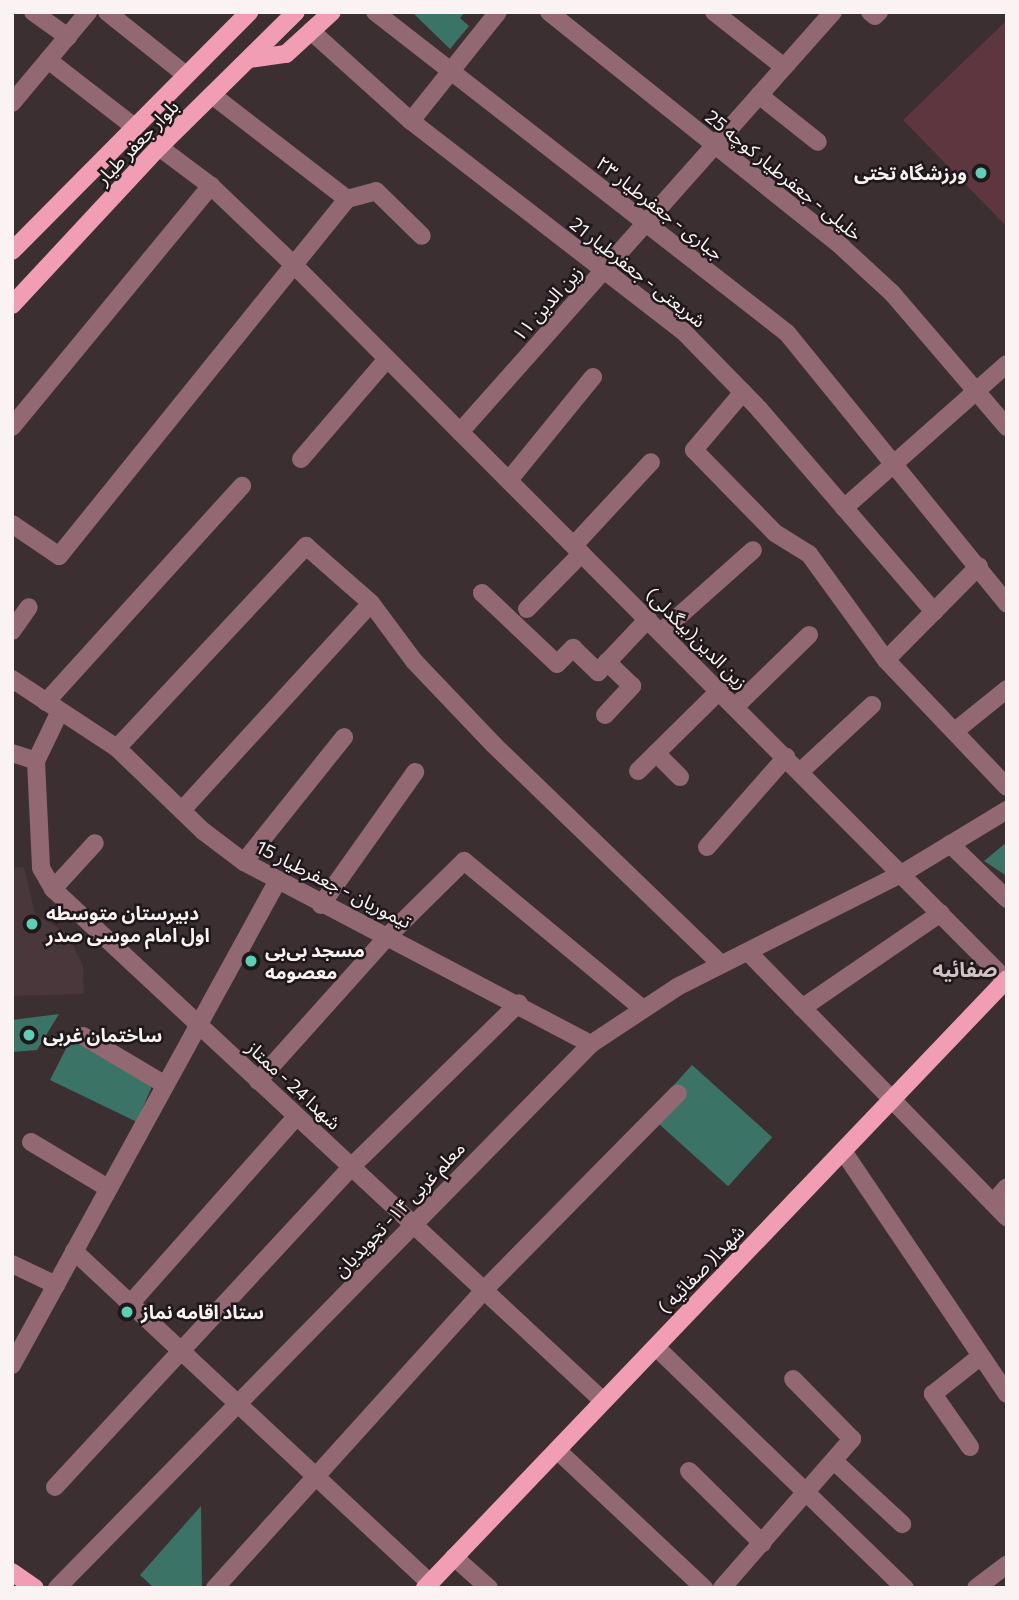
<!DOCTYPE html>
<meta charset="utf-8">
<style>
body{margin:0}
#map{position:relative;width:1019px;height:1600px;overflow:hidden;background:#3b2f31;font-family:Commissioner,"Noto Sans Arabic",sans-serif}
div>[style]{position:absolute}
.built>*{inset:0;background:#4a373b}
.green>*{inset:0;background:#5d3640}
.building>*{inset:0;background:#3c7367;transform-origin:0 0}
.minor>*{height:18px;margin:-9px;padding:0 9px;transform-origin:9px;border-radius:9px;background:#926973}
.major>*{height:18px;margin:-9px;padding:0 9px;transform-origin:9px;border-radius:9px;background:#f19db3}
.dots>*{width:19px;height:19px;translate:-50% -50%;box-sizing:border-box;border:4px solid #1e181a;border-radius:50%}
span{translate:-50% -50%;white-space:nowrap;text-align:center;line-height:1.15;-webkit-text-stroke:5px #1e181a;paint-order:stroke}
.street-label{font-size:19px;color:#faf2f3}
.poi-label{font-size:19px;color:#faf2f3;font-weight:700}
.right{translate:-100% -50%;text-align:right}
.left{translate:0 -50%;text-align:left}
.neighbourhood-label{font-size:21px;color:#d1c1c5;font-weight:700}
.frame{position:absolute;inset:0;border:14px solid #faf2f3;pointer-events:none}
</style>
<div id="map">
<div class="built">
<i style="clip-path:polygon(24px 867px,35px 914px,67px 933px,83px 966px,84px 994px,12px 996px,12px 868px)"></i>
</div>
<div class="green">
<i style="clip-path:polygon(1007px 20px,1007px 227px,903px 120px)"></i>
</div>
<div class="building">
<i style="clip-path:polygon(412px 12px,465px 12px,460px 18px,469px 26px,450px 49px)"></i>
<i style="clip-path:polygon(1007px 842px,1007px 876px,984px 861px)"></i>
<i style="clip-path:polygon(59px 1014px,37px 1050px,12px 1052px,12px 1020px)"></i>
<i style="clip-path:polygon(74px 1033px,154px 1081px,137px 1122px,50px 1080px)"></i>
<i style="left:692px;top:1065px;width:108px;height:66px;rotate:42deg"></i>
<i style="clip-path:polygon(201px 1506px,202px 1588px,154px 1588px,140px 1575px)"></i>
</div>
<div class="minor">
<i style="left:33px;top:12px;width:43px;rotate:35.5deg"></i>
<i style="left:107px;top:12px;width:101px;rotate:38.6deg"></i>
<i style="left:375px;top:12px;width:522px;rotate:37.92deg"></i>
<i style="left:787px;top:333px;width:349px;rotate:50.9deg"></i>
<i style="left:549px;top:12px;width:376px;rotate:38.7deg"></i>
<i style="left:842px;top:247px;width:68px;rotate:42.6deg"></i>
<i style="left:892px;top:293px;width:177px;rotate:49.4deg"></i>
<i style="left:714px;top:12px;width:89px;rotate:38.2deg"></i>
<i style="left:870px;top:12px;width:6px;rotate:39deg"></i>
<i style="left:875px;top:16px;width:6px;rotate:-45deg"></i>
<i style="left:311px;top:31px;width:135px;rotate:42deg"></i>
<i style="left:411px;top:121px;width:344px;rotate:37.7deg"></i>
<i style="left:683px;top:331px;width:109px;rotate:45.7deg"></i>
<i style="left:759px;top:409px;width:268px;rotate:49.2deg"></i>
<i style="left:48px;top:60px;width:108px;rotate:37.8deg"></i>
<i style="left:212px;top:95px;width:170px;rotate:37.6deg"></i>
<i style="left:759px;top:95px;width:75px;rotate:38.5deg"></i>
<i style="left:12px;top:103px;width:119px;rotate:-50.1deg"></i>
<i style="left:411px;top:121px;width:139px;rotate:-51.4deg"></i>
<i style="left:159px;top:147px;width:65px;rotate:36.9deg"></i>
<i style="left:211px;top:186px;width:117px;rotate:43.6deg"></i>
<i style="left:296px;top:267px;width:1006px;rotate:45.12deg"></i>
<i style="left:743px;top:392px;width:76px;rotate:130.2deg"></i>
<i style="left:694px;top:450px;width:116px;rotate:45.7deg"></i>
<i style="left:775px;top:533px;width:40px;rotate:32deg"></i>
<i style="left:809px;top:554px;width:131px;rotate:54deg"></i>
<i style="left:886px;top:660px;width:175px;rotate:46.4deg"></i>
<i style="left:12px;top:427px;width:313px;rotate:-50.5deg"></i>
<i style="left:460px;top:432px;width:562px;rotate:-48.39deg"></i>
<i style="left:301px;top:459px;width:132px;rotate:-49.3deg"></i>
<i style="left:509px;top:480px;width:133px;rotate:-50.8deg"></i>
<i style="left:844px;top:508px;width:217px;rotate:-41.5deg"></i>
<i style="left:12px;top:524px;width:57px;rotate:34.2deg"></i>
<i style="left:59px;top:556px;width:459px;rotate:-51.1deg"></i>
<i style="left:347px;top:199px;width:30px;rotate:-15deg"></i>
<i style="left:376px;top:191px;width:64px;rotate:44.4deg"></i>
<i style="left:574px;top:545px;width:113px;rotate:-47.1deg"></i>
<i style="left:482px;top:593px;width:103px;rotate:43.4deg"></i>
<i style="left:557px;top:664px;width:23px;rotate:-45deg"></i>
<i style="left:573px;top:648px;width:35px;rotate:44deg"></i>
<i style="left:598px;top:672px;width:73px;rotate:-46.7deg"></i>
<i style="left:527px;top:609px;width:78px;rotate:-45.5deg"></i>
<i style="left:12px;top:631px;width:29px;rotate:-55deg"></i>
<i style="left:661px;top:632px;width:123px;rotate:-41.7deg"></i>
<i style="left:886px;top:660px;width:132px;rotate:-45.3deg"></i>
<i style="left:12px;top:679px;width:126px;rotate:33.3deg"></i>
<i style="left:117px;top:748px;width:120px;rotate:44deg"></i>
<i style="left:203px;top:831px;width:51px;rotate:37.1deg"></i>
<i style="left:244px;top:862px;width:392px;rotate:27.7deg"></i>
<i style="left:46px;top:702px;width:292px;rotate:-47.8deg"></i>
<i style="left:736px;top:706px;width:102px;rotate:-44.2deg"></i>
<i style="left:60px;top:711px;width:55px;rotate:115.6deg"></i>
<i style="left:36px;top:761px;width:107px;rotate:87.3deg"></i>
<i style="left:41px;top:868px;width:24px;rotate:60deg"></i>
<i style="left:53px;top:889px;width:751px;rotate:42.95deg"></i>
<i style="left:605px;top:715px;width:40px;rotate:-47deg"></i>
<i style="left:632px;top:686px;width:35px;rotate:-136deg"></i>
<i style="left:955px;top:731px;width:67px;rotate:-38.9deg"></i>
<i style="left:117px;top:748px;width:277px;rotate:-46.9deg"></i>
<i style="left:306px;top:546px;width:86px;rotate:41.2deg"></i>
<i style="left:371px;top:603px;width:72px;rotate:53.4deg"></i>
<i style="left:414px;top:661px;width:115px;rotate:46.4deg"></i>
<i style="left:493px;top:744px;width:317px;rotate:44deg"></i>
<i style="left:12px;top:753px;width:25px;rotate:18deg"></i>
<i style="left:656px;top:753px;width:34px;rotate:45deg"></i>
<i style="left:638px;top:771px;width:115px;rotate:-44.6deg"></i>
<i style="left:801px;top:771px;width:97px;rotate:-42.9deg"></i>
<i style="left:184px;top:808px;width:277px;rotate:-47.6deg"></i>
<i style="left:950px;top:844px;width:79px;rotate:44deg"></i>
<i style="left:707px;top:847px;width:120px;rotate:-48.7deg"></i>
<i style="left:244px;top:862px;width:160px;rotate:-51.3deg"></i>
<i style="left:53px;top:889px;width:62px;rotate:-47.6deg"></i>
<i style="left:321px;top:905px;width:163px;rotate:-54.7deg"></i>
<i style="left:749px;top:953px;width:369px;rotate:45.7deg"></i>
<i style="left:802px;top:1008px;width:168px;rotate:-34.4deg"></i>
<i style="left:83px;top:1036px;width:94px;rotate:30.7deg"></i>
<i style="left:258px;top:1081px;width:195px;rotate:-48.1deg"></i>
<i style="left:388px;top:936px;width:107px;rotate:-44.6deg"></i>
<i style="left:464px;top:861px;width:232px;rotate:39.6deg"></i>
<i style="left:31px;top:1142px;width:90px;rotate:30.9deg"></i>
<i style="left:843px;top:1151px;width:293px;rotate:56deg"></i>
<i style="left:993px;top:1203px;width:21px;rotate:-49deg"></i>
<i style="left:74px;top:1251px;width:487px;rotate:43deg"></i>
<i style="left:12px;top:1264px;width:49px;rotate:25.5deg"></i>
<i style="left:130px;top:1304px;width:251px;rotate:-48.4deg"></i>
<i style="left:656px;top:1347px;width:347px;rotate:44.1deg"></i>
<i style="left:12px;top:1365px;width:551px;rotate:-61.25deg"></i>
<i style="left:970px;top:1447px;width:65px;rotate:-124.9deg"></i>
<i style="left:933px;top:1394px;width:61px;rotate:-38.4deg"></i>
<i style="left:557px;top:1450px;width:202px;rotate:43.2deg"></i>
<i style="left:834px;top:1461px;width:93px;rotate:42.8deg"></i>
<i style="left:689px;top:1471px;width:103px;rotate:44.6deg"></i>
<i style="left:55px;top:1487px;width:437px;rotate:-47.2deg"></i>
<i style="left:352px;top:1166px;width:233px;rotate:-44.3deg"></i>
<i style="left:454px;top:1557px;width:47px;rotate:41.5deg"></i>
<i style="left:57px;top:1588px;width:762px;rotate:-45.53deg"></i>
<i style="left:591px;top:1044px;width:103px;rotate:-33.5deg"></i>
<i style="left:677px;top:987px;width:253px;rotate:-26.8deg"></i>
<i style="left:903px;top:873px;width:122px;rotate:-31.2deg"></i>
<i style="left:215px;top:1588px;width:401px;rotate:-47.9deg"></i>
<i style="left:484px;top:1290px;width:276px;rotate:-45.4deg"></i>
<i style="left:722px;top:1588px;width:198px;rotate:-48.9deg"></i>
<i style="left:852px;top:1439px;width:84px;rotate:-134.5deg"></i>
<i style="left:976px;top:1588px;width:39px;rotate:-37deg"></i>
</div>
<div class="major">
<i style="left:249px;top:59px;width:37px;rotate:-8deg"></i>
<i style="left:286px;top:54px;width:62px;rotate:-42.4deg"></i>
<i style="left:12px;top:251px;width:337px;rotate:-45.2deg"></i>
<i style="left:12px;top:305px;width:216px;rotate:-47.1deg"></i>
<i style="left:159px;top:147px;width:192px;rotate:-44.6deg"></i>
<i style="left:12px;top:1572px;width:28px;rotate:35deg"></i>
<i style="left:425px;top:1588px;width:842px;rotate:-46.3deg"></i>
</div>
<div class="dots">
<i style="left:981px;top:173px;background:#5eceb7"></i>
<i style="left:32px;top:924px;background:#5eceb7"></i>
<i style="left:251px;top:961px;background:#5eceb7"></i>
<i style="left:29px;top:1035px;background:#5eceb7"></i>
<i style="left:127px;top:1312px;background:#5eceb7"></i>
</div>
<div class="street-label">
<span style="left:137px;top:142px;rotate:-46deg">بلوار جعفر طیار</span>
<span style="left:784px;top:175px;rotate:39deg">خلیلی - جعفرطیار کوچه 25</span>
<span style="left:660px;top:208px;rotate:38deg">جباری - جعفرطیار ۲۳</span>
<span style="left:638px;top:272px;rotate:38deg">شریعتی - جعفرطیار 21</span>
<span style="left:547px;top:303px;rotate:-48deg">زین الدین ۱۱</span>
<span style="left:697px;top:638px;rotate:45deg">زین الدین(بیگدلی)</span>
<span style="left:334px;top:884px;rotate:27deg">تیموریان - جعفرطیار 15</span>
<span style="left:294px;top:1085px;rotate:43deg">شهدا 24 - ممتاز</span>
<span style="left:399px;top:1209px;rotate:-46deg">معلم غربی ۱۴- تجویدیان</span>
<span style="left:701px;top:1269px;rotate:-46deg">شهدا( صفائیه )</span>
</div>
<div class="poi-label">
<span class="right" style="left:967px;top:173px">ورزشگاه تختی</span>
<span class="left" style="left:46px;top:924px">دبیرستان متوسطه<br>اول امام موسی صدر</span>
<span class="left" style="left:265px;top:961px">مسجد بی‌بی<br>معصومه</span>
<span class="left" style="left:43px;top:1035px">ساختمان غربی</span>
<span class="left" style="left:141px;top:1312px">ستاد اقامه نماز</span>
</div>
<div class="neighbourhood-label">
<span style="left:965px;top:969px">صفائیه</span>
</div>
<div class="frame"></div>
</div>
